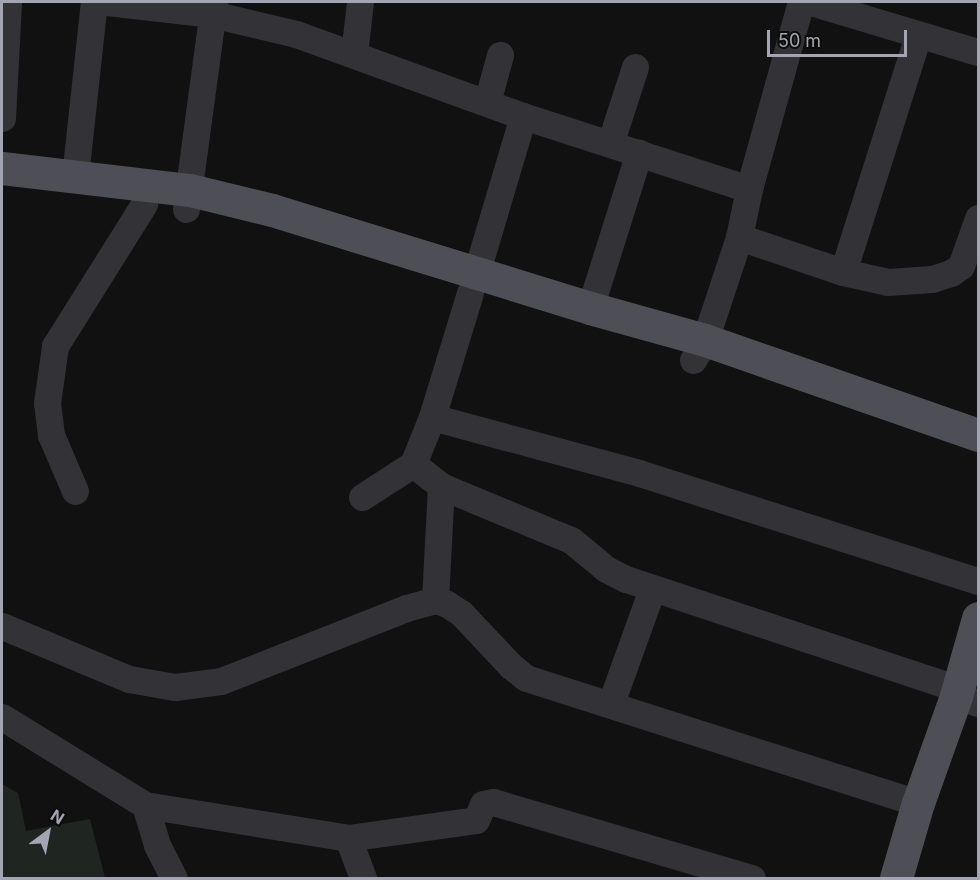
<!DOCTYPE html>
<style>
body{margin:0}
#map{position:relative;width:980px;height:880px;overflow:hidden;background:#111112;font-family:Inter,sans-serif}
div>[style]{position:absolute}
.green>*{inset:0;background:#1f2621}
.minor>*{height:27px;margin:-13.5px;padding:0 13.5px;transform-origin:13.5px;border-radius:13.5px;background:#323237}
.major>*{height:33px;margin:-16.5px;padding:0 16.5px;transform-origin:16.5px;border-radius:16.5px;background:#4e4e56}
span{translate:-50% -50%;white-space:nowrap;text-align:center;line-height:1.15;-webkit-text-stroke:5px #0c0c0d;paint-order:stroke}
.frame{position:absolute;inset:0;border:3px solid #a3a5b2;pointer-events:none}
.north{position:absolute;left:18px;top:802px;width:60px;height:60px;-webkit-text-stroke:4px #0c0c0d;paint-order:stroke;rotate:32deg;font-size:16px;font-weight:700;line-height:24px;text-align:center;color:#a3a5b2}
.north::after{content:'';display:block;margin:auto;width:21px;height:27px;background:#a3a5b2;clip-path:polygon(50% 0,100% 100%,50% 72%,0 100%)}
.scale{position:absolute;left:767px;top:30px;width:140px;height:27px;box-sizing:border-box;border:3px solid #a3a5b2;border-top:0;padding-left:8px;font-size:18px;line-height:21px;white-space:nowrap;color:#a3a5b2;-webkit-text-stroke:4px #0c0c0d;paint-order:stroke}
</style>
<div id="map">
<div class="green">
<i style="clip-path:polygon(2px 784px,18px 793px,26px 831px,90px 819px,105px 878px,2px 878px)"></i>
</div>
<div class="minor">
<i style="left:107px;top:2px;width:106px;rotate:6.5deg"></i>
<i style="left:212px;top:14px;width:86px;rotate:13.4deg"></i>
<i style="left:296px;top:34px;width:241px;rotate:19.9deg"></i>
<i style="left:523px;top:116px;width:237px;rotate:17.9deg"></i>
<i style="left:811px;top:2px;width:174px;rotate:16.7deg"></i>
<i style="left:354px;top:54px;width:52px;rotate:-83.4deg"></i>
<i style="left:487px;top:102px;width:49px;rotate:-74.5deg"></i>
<i style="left:2px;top:118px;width:116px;rotate:-87deg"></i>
<i style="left:610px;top:144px;width:81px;rotate:-72deg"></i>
<i style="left:75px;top:176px;width:175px;rotate:-83.8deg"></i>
<i style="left:186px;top:209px;width:209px;rotate:-82.3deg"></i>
<i style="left:739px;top:237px;width:110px;rotate:18.6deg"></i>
<i style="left:843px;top:272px;width:46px;rotate:12.5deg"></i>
<i style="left:888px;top:282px;width:44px;rotate:-3.9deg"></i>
<i style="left:932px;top:279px;width:20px;rotate:-18deg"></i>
<i style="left:951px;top:273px;width:12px;rotate:-35deg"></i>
<i style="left:961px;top:266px;width:51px;rotate:-70.5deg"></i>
<i style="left:843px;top:272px;width:249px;rotate:-72.4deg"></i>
<i style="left:476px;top:274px;width:165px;rotate:-73.4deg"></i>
<i style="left:590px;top:308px;width:163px;rotate:-72.5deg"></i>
<i style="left:693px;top:360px;width:23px;rotate:-59deg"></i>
<i style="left:705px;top:340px;width:108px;rotate:-71.7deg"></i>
<i style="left:739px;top:237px;width:49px;rotate:-78.2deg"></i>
<i style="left:749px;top:189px;width:194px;rotate:-74.5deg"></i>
<i style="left:432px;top:417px;width:214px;rotate:15.1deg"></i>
<i style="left:639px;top:473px;width:356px;rotate:17.7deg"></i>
<i style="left:413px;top:464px;width:36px;rotate:38deg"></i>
<i style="left:441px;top:486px;width:141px;rotate:22.6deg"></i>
<i style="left:571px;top:540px;width:45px;rotate:39.6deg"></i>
<i style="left:606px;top:569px;width:22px;rotate:27deg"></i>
<i style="left:626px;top:579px;width:348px;rotate:18.3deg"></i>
<i style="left:75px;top:491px;width:61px;rotate:-113.2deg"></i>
<i style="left:51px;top:435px;width:32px;rotate:-97deg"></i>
<i style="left:47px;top:403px;width:58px;rotate:-82deg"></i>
<i style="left:55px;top:346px;width:168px;rotate:-57.9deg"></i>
<i style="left:362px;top:497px;width:61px;rotate:-32.9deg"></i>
<i style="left:413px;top:464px;width:51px;rotate:-68deg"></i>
<i style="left:432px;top:417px;width:130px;rotate:-73deg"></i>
<i style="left:435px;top:600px;width:114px;rotate:-87deg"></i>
<i style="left:2px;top:626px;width:138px;rotate:22.7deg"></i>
<i style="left:129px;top:679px;width:47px;rotate:9.9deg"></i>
<i style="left:175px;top:687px;width:46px;rotate:-7.4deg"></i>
<i style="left:221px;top:681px;width:199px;rotate:-21.5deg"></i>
<i style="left:406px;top:608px;width:30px;rotate:-15deg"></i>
<i style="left:435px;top:600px;width:13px;rotate:18deg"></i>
<i style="left:447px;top:604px;width:17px;rotate:33deg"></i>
<i style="left:461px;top:613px;width:73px;rotate:46.7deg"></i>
<i style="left:511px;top:666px;width:19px;rotate:39deg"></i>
<i style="left:526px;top:678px;width:411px;rotate:17.7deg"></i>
<i style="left:956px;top:696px;width:23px;rotate:18deg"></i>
<i style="left:611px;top:703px;width:121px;rotate:-70.2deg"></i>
<i style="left:2px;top:717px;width:168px;rotate:31.6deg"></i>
<i style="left:145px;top:805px;width:206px;rotate:9.2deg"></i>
<i style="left:348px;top:838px;width:129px;rotate:-8deg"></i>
<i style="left:476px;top:820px;width:17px;rotate:-66deg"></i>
<i style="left:483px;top:804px;width:10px;rotate:-11deg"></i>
<i style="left:493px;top:802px;width:270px;rotate:16.4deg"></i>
<i style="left:145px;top:805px;width:42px;rotate:73.3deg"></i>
<i style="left:157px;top:845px;width:37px;rotate:63deg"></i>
<i style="left:348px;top:838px;width:43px;rotate:69.4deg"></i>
</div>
<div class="major">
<i style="left:2px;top:168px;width:189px;rotate:6.7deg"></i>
<i style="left:190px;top:190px;width:84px;rotate:13.7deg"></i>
<i style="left:272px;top:210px;width:333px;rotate:17.1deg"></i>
<i style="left:590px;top:308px;width:119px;rotate:15.5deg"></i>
<i style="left:705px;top:340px;width:289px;rotate:19.2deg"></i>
<i style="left:896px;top:878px;width:78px;rotate:-73.7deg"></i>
<i style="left:918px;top:803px;width:114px;rotate:-70.4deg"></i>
<i style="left:956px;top:696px;width:81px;rotate:-74.2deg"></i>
</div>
<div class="frame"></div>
<div class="north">N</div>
<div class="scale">50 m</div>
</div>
